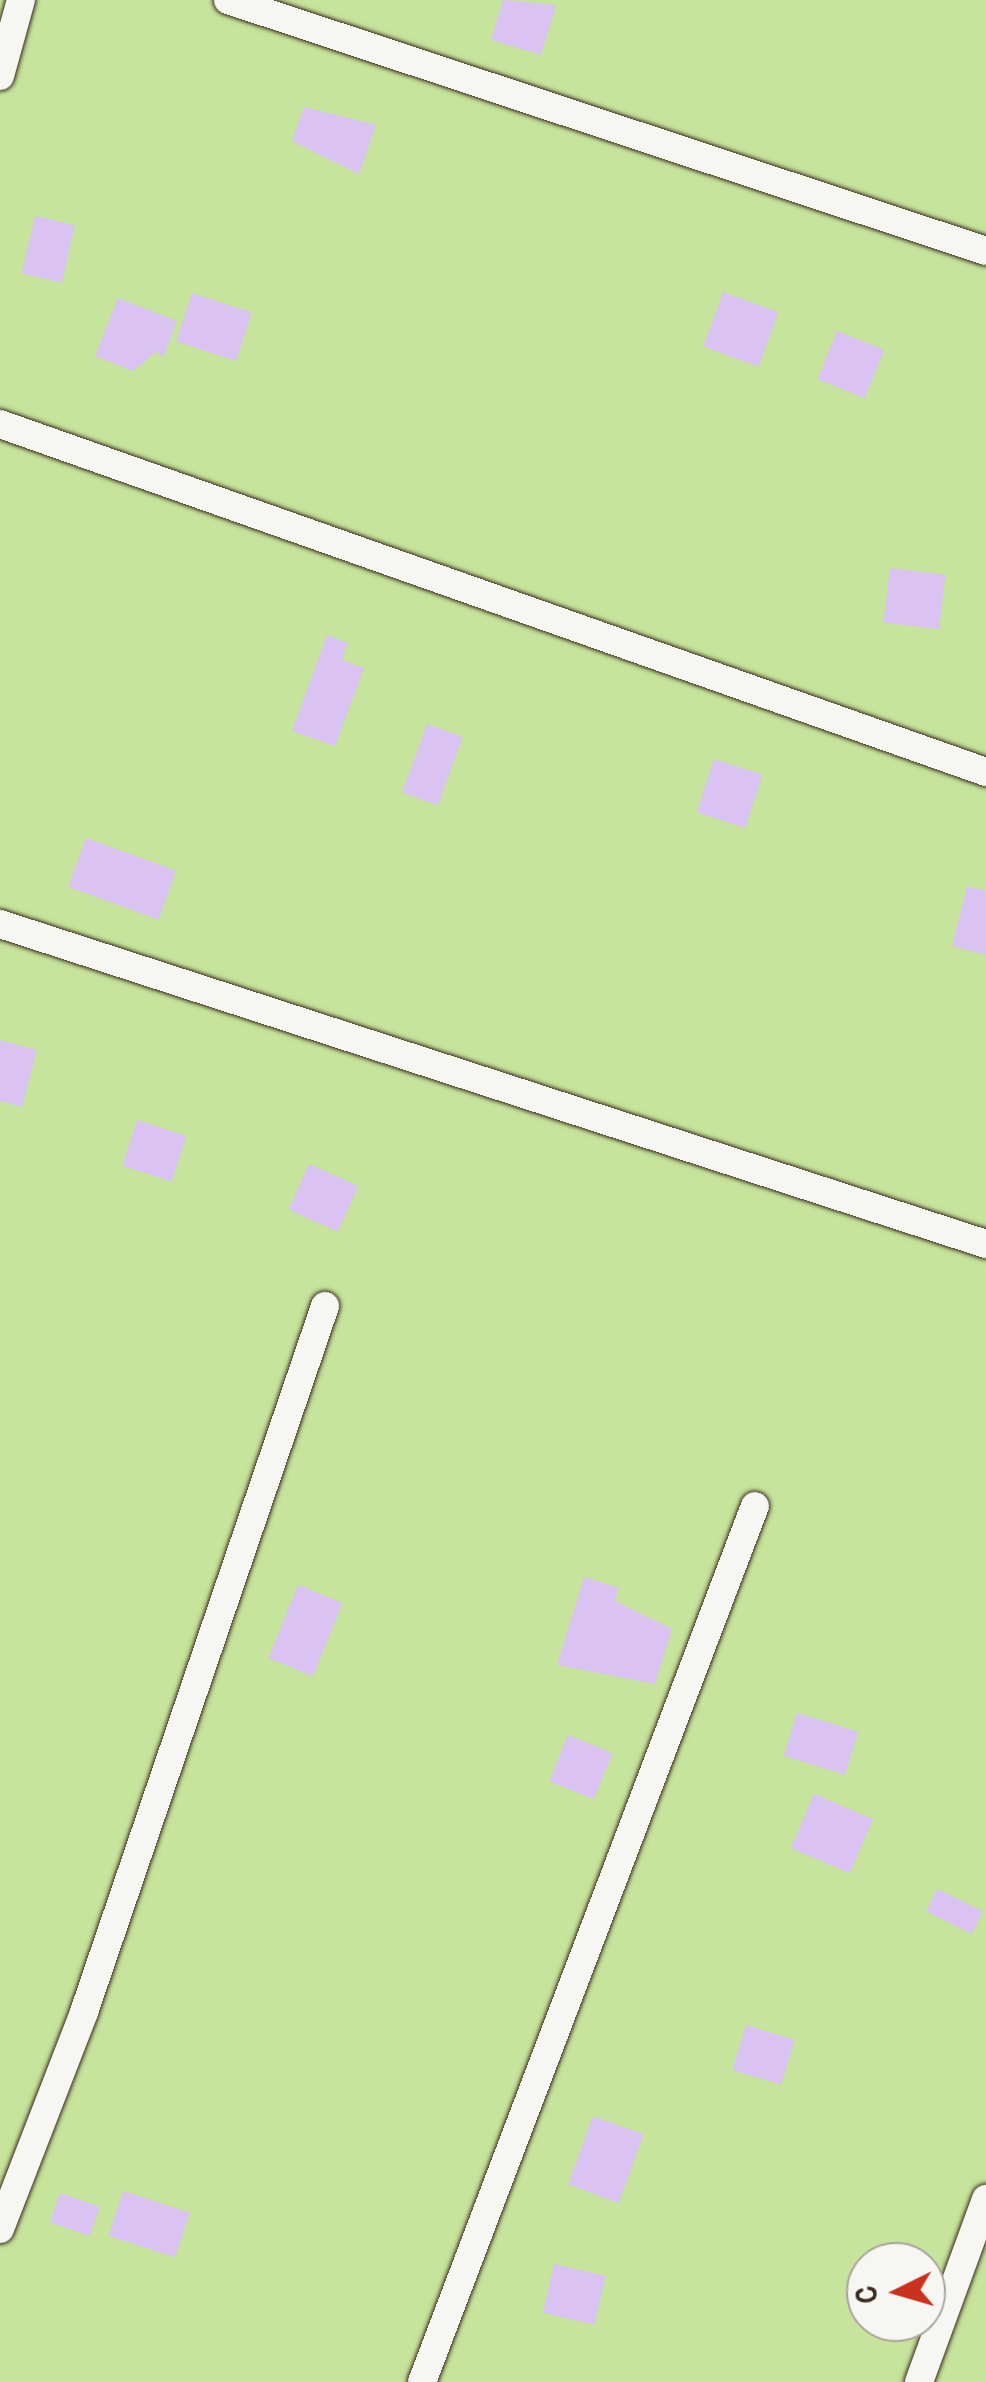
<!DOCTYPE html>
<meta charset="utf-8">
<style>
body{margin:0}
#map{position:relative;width:986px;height:2382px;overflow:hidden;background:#f6f6f2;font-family:Pangolin,sans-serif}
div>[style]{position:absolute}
.green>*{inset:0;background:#c6e49b}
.building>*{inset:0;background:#dac3f3;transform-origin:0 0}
.roads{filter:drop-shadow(0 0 2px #3b2a1e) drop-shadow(0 0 2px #3b2a1e)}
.minor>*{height:28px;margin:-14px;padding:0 14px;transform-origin:14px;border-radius:14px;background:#f6f6f2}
span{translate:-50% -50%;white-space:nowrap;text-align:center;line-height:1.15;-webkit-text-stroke:10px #f6f6f2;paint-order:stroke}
.north{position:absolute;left:846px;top:2242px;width:100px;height:100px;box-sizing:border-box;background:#f6f6f2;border:2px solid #aba49d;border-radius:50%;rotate:265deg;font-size:28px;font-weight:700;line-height:40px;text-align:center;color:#3b2a1e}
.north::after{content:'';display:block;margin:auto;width:35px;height:45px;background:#c8321e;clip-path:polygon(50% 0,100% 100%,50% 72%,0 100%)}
</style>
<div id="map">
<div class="green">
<i style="clip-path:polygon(evenodd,0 0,986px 0,986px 2382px,0 2382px,0 0,866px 2262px,926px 2262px,926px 2322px,866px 2322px,866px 2262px)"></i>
</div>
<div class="building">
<i style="clip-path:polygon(503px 0,556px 5px,541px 55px,491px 40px)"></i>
<i style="clip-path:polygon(304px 107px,376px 125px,359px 174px,292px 141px)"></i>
<i style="left:35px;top:216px;width:41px;height:59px;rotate:13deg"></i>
<i style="left:723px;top:292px;width:59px;height:58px;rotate:20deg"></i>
<i style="left:192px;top:293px;width:63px;height:51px;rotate:18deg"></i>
<i style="clip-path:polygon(118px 298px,177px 321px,163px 358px,157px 351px,133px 371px,95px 356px)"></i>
<i style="left:837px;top:331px;width:51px;height:52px;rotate:22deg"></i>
<i style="left:890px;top:568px;width:56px;height:55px;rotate:7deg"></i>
<i style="clip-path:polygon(327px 635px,348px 643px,342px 660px,364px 668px,335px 746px,292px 731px)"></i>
<i style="left:427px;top:724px;width:38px;height:73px;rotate:20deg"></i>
<i style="left:714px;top:759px;width:51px;height:56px;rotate:18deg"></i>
<i style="left:86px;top:838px;width:96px;height:52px;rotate:20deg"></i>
<i style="clip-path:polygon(967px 886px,986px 891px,986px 955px,952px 946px)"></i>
<i style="clip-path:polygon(0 1040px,37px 1050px,22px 1107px,0 1101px)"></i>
<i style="left:137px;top:1120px;width:52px;height:48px;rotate:18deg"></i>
<i style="left:309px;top:1164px;width:54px;height:50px;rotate:24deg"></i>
<i style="clip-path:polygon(584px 1577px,619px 1588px,615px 1601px,672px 1629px,655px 1684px,557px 1665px)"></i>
<i style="left:298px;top:1585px;width:48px;height:79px;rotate:22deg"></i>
<i style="left:797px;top:1713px;width:64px;height:45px;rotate:17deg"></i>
<i style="left:568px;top:1735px;width:48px;height:50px;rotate:22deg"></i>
<i style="left:814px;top:1794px;width:64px;height:59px;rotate:23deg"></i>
<i style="left:937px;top:1889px;width:51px;height:25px;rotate:26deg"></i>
<i style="left:746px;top:2025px;width:51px;height:47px;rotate:17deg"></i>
<i style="left:593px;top:2116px;width:54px;height:73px;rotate:20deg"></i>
<i style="left:123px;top:2191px;width:70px;height:47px;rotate:18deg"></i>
<i style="left:60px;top:2193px;width:42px;height:31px;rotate:19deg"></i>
<i style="left:554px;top:2264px;width:53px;height:50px;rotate:13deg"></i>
</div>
<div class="roads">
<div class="minor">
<i style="left:228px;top:0;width:798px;rotate:18.32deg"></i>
<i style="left:0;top:76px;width:79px;rotate:-74.6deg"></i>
<i style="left:0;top:424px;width:1046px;rotate:19.44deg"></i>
<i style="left:0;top:924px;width:1037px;rotate:17.98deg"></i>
<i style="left:0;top:2229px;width:233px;rotate:-68.8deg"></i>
<i style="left:84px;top:2012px;width:746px;rotate:-71.15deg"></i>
<i style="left:422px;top:2382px;width:937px;rotate:-69.19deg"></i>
<i style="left:919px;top:2382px;width:195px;rotate:-69.9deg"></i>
</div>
</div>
<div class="north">С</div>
</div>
